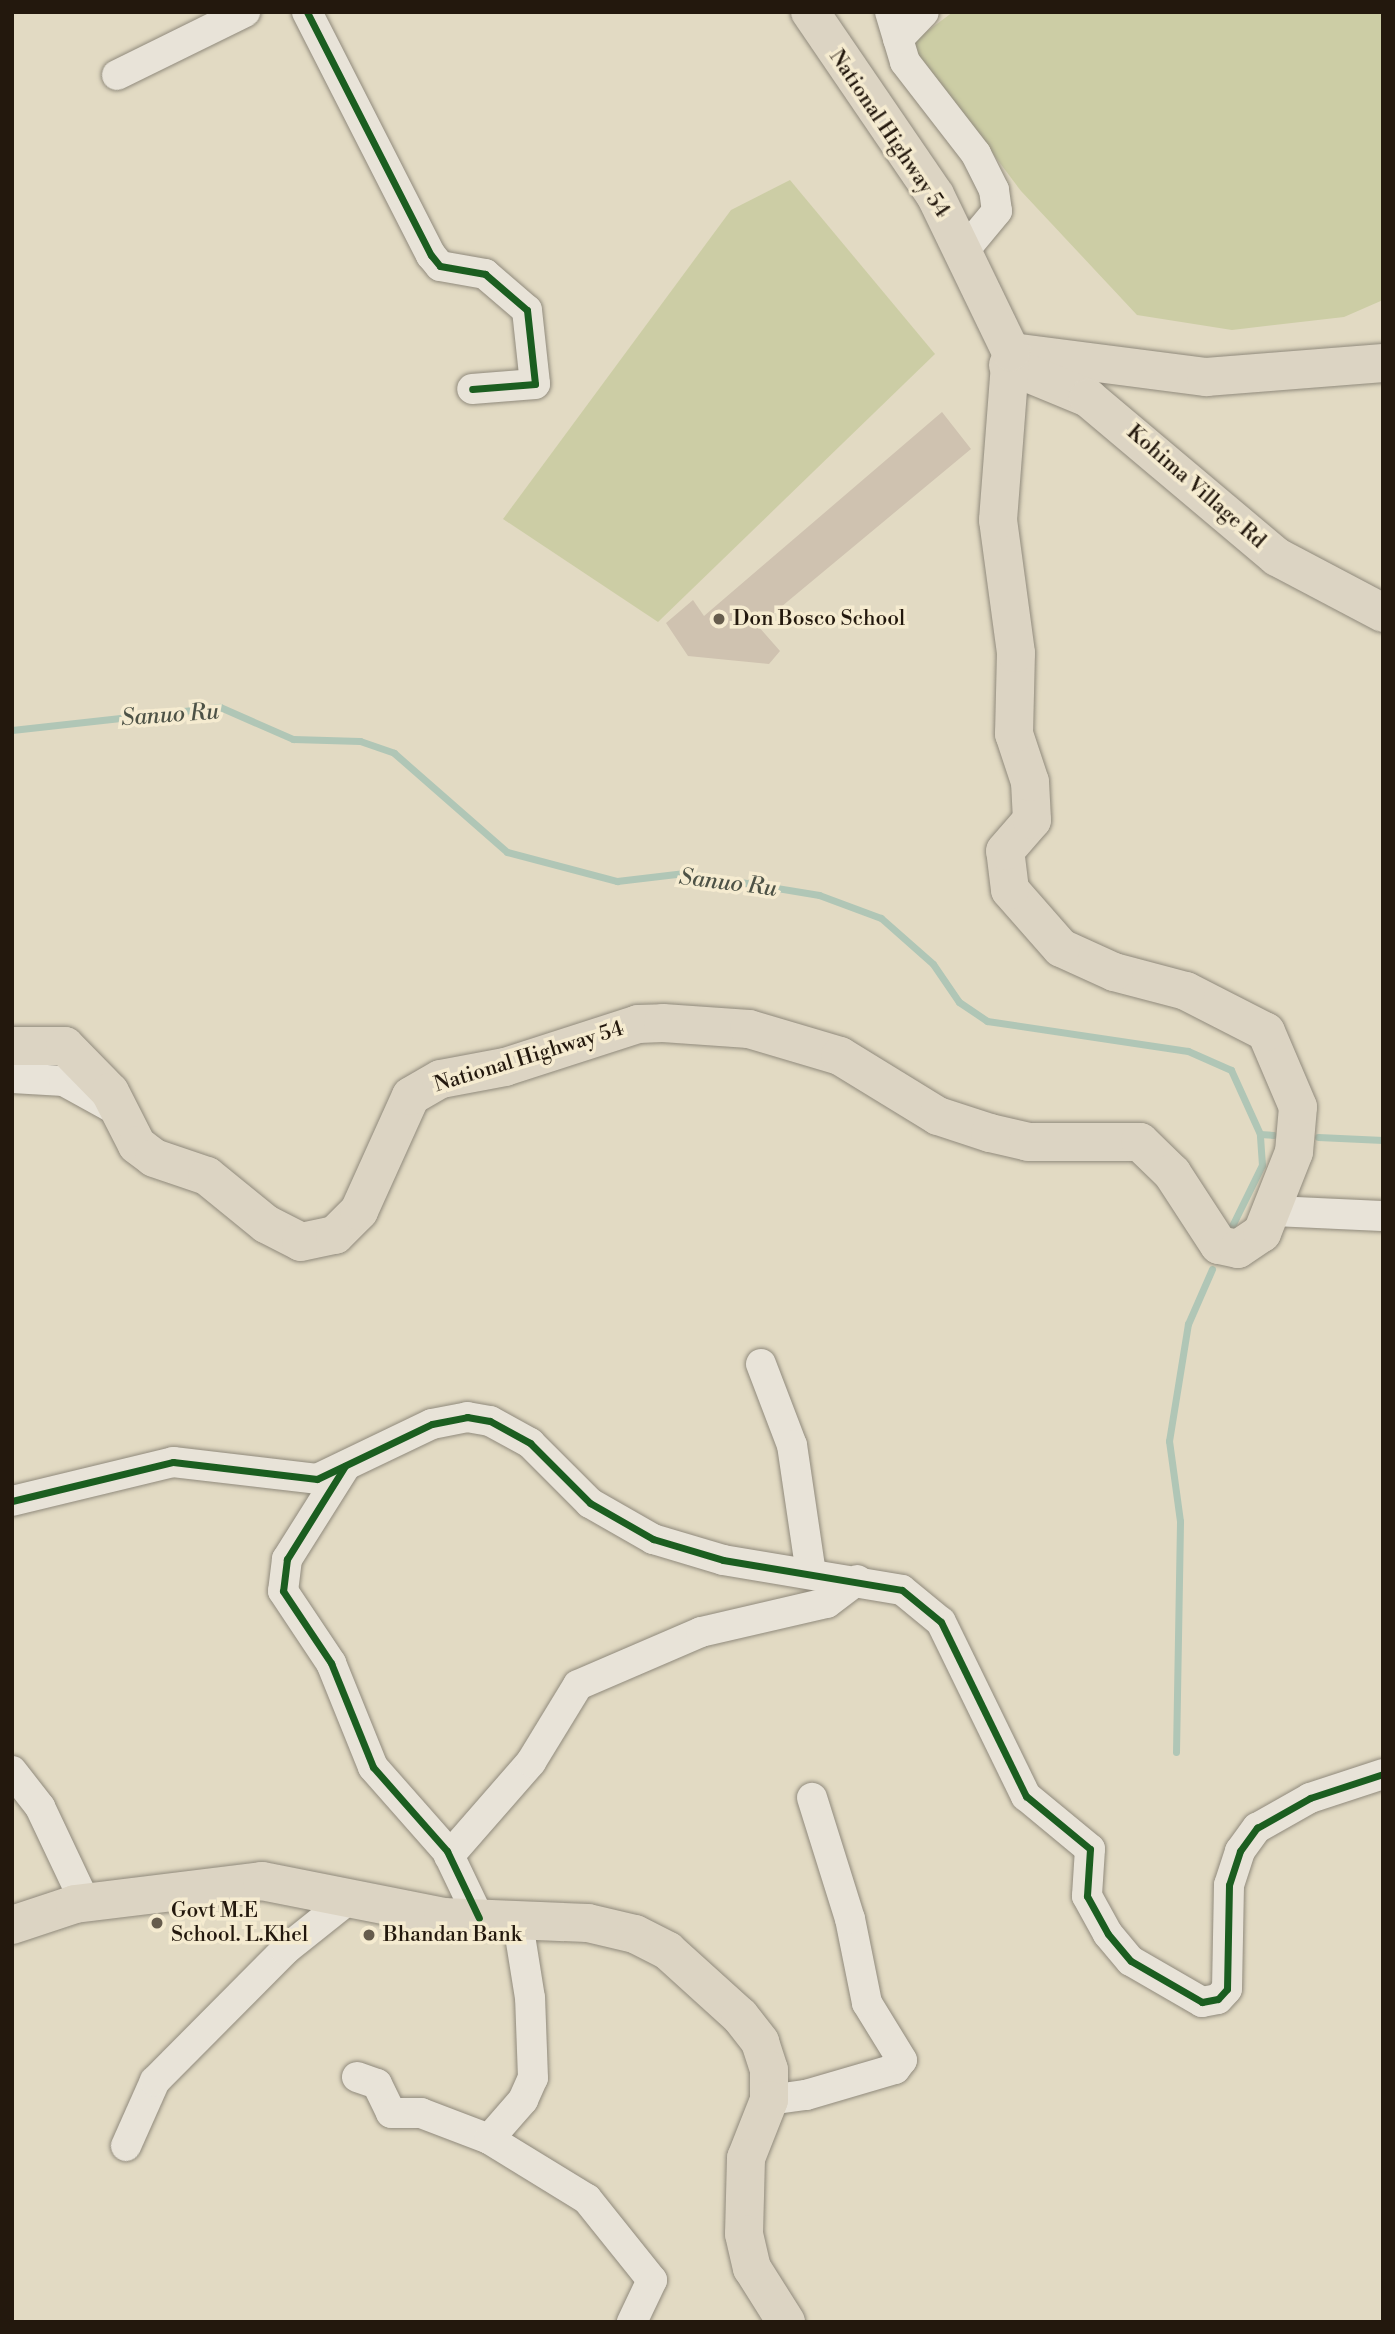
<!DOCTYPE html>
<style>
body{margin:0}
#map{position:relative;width:1395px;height:2334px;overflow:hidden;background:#e2dac3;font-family:"Libre Bodoni",serif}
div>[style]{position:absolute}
.green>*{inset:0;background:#cccda5}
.stream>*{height:7px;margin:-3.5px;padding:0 3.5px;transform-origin:3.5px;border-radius:3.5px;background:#b0c6b6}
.building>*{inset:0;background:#cfc2b0}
.roads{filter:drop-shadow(0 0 2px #908a7c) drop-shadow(0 0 2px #908a7c)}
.minor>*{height:30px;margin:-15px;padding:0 15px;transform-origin:15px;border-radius:15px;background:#e8e3d8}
.major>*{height:38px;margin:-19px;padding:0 19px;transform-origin:19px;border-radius:19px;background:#dcd4c3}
.highway>*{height:38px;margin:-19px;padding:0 19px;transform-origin:19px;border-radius:19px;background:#dcd4c3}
.cycleway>*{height:7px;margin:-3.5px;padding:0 3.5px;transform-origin:3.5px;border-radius:3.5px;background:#1b5e20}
.dots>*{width:19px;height:19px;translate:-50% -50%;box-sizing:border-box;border:4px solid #f5ebd0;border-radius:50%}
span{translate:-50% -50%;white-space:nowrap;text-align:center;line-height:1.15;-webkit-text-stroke:7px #f5ebd0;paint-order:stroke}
.street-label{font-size:21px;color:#23180d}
.poi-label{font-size:21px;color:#23180d}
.left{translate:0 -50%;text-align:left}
.water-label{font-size:23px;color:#4d5246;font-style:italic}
.frame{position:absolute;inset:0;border:14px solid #23180d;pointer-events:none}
</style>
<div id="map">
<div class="green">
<i style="clip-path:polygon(953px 12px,1383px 12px,1383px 300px,1344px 317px,1232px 330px,1137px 315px,1021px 191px,910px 44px)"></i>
<i style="clip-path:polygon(790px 180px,935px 354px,658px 622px,503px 519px,731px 210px)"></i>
</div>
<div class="stream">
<i style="left:12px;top:730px;width:209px;rotate:-6.3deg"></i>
<i style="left:220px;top:707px;width:80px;rotate:23.7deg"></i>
<i style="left:293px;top:739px;width:67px;rotate:1.7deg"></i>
<i style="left:360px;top:741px;width:36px;rotate:19deg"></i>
<i style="left:394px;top:753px;width:150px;rotate:41.2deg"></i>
<i style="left:507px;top:852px;width:114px;rotate:14.8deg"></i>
<i style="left:617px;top:881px;width:68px;rotate:-6.7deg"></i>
<i style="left:685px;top:873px;width:136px;rotate:9.3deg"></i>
<i style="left:819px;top:895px;width:66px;rotate:20.4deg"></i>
<i style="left:881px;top:918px;width:69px;rotate:41.5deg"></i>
<i style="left:933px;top:964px;width:46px;rotate:55.6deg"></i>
<i style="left:959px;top:1002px;width:34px;rotate:34deg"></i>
<i style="left:987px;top:1021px;width:203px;rotate:8.5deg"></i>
<i style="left:1188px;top:1051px;width:47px;rotate:23.8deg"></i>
<i style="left:1231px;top:1070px;width:70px;rotate:65.6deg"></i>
<i style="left:1260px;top:1134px;width:13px;rotate:4deg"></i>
<i style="left:1318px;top:1137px;width:65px;rotate:2.6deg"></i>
<i style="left:1230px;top:1230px;width:72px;rotate:-63.8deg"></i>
<i style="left:1262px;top:1165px;width:31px;rotate:-94deg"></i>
<i style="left:1176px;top:1752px;width:231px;rotate:-89deg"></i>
<i style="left:1180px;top:1521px;width:81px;rotate:-97.8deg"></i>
<i style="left:1169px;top:1441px;width:119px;rotate:-80.8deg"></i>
<i style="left:1188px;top:1324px;width:60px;rotate:-66.4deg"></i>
</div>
<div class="building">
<i style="clip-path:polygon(942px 412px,971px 449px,758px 626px,780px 651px,769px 664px,688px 656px,666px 623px,693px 600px,704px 616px)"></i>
</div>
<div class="roads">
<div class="minor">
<i style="left:307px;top:12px;width:273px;rotate:63deg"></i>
<i style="left:431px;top:255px;width:14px;rotate:51deg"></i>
<i style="left:440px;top:266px;width:46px;rotate:10.1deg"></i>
<i style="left:485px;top:274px;width:55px;rotate:40.6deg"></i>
<i style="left:527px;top:310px;width:74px;rotate:83.8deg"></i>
<i style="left:535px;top:384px;width:63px;rotate:175.5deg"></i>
<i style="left:890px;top:12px;width:52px;rotate:73.3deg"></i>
<i style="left:905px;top:62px;width:116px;rotate:52.3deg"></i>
<i style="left:976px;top:154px;width:40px;rotate:63.4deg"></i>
<i style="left:994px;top:190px;width:21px;rotate:82deg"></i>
<i style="left:997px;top:211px;width:53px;rotate:129.7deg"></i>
<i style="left:898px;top:39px;width:37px;rotate:-46deg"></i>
<i style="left:117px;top:75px;width:143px;rotate:-26.2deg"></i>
<i style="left:12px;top:1078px;width:52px;rotate:3.3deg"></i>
<i style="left:64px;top:1081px;width:56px;rotate:28.9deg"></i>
<i style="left:1273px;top:1211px;width:110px;rotate:2.6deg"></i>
<i style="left:761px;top:1364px;width:87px;rotate:69.1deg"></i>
<i style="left:792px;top:1445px;width:130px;rotate:81.6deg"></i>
<i style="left:345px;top:1467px;width:109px;rotate:122.2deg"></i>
<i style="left:287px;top:1559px;width:32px;rotate:97deg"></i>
<i style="left:283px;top:1591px;width:87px;rotate:56.3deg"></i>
<i style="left:331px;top:1663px;width:112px;rotate:68deg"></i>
<i style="left:373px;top:1767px;width:112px;rotate:48.6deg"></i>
<i style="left:447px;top:1851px;width:74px;rotate:64.5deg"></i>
<i style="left:12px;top:1501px;width:166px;rotate:-13.6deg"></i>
<i style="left:173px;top:1462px;width:145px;rotate:6.7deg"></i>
<i style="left:317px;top:1479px;width:127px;rotate:-25.6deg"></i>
<i style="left:432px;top:1424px;width:36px;rotate:-11deg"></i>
<i style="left:467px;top:1417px;width:23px;rotate:10deg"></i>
<i style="left:490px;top:1421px;width:46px;rotate:28.8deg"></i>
<i style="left:530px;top:1443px;width:85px;rotate:45deg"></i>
<i style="left:590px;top:1503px;width:73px;rotate:29.7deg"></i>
<i style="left:653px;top:1539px;width:73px;rotate:16.7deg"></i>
<i style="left:723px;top:1560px;width:181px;rotate:9.5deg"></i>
<i style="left:902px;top:1590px;width:50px;rotate:39.4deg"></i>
<i style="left:941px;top:1622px;width:194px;rotate:64deg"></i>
<i style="left:1026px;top:1796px;width:83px;rotate:39.6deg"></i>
<i style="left:1090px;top:1849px;width:47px;rotate:93.7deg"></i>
<i style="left:1087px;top:1896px;width:43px;rotate:61.1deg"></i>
<i style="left:1108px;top:1934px;width:35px;rotate:50deg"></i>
<i style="left:1131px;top:1961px;width:82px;rotate:30deg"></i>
<i style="left:1202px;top:2002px;width:16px;rotate:-11deg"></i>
<i style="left:1218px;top:1999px;width:13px;rotate:-48deg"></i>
<i style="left:1227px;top:1989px;width:104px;rotate:-88.9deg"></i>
<i style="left:1229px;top:1885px;width:36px;rotate:-72deg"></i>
<i style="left:1240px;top:1851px;width:29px;rotate:-54deg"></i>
<i style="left:1257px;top:1828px;width:61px;rotate:-29.5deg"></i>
<i style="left:1310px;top:1798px;width:77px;rotate:-18.2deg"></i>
<i style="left:12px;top:1771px;width:46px;rotate:52.1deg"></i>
<i style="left:40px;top:1807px;width:105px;rotate:64.7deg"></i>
<i style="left:449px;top:1856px;width:125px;rotate:-48.9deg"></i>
<i style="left:531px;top:1762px;width:90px;rotate:-58.6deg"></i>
<i style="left:578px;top:1685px;width:134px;rotate:-23.3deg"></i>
<i style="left:701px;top:1632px;width:129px;rotate:-13deg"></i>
<i style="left:827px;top:1603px;width:38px;rotate:-37deg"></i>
<i style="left:357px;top:2077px;width:21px;rotate:19deg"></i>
<i style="left:377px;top:2084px;width:32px;rotate:64deg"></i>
<i style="left:391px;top:2113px;width:30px"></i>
<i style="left:421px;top:2113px;width:73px;rotate:20.9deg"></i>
<i style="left:489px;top:2139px;width:115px;rotate:31.5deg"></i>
<i style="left:587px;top:2199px;width:104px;rotate:51.3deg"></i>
<i style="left:652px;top:2280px;width:47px;rotate:115.5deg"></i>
<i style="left:769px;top:2100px;width:37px;rotate:-8deg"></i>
<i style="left:806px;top:2095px;width:93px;rotate:-16.3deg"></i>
<i style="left:895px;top:2069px;width:11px;rotate:-52deg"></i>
<i style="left:902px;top:2060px;width:67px;rotate:-121.6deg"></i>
<i style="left:867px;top:2003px;width:86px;rotate:-101.4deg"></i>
<i style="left:850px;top:1919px;width:127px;rotate:-107.4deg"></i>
<i style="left:489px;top:2139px;width:52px;rotate:-48.9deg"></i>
<i style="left:523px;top:2100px;width:24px;rotate:-66deg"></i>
<i style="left:533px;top:2078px;width:80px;rotate:-92.1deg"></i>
<i style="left:530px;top:1998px;width:82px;rotate:-99.1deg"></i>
<i style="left:126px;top:2146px;width:71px;rotate:-66deg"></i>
<i style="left:155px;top:2081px;width:185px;rotate:-45.2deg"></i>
<i style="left:285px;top:1950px;width:82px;rotate:-38.6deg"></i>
</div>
<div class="major">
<i style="left:1020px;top:353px;width:188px;rotate:7.4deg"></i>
<i style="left:1206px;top:377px;width:178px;rotate:-4.5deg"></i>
<i style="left:1008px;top:365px;width:87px;rotate:22.4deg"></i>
<i style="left:1088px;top:398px;width:247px;rotate:40.1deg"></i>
<i style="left:1277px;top:557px;width:120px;rotate:27.8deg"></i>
<i style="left:12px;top:1925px;width:66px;rotate:-18.4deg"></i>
<i style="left:75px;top:1904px;width:188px;rotate:-7deg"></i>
<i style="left:262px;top:1881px;width:185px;rotate:11.2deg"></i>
<i style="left:443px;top:1917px;width:145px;rotate:2.4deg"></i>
<i style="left:588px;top:1923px;width:48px;rotate:13.2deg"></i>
<i style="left:635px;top:1934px;width:37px;rotate:27deg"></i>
<i style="left:668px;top:1951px;width:97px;rotate:42.1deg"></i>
<i style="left:740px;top:2016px;width:33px;rotate:52deg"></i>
<i style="left:760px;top:2042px;width:29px;rotate:72deg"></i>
<i style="left:769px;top:2070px;width:30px;rotate:90deg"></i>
<i style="left:769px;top:2100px;width:62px;rotate:111.6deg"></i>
<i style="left:746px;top:2158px;width:76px;rotate:91.5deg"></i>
<i style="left:744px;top:2234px;width:35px;rotate:77deg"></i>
<i style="left:752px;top:2268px;width:64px;rotate:57.8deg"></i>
</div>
<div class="highway">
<i style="left:12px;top:1046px;width:53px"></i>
<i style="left:65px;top:1046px;width:64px;rotate:45.6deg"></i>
<i style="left:110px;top:1092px;width:59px;rotate:63deg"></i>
<i style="left:137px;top:1145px;width:21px;rotate:37deg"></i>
<i style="left:154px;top:1158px;width:56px;rotate:18.8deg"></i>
<i style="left:207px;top:1176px;width:76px;rotate:39.1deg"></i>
<i style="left:266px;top:1224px;width:39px;rotate:27deg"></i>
<i style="left:301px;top:1242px;width:35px;rotate:-12deg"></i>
<i style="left:335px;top:1235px;width:34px;rotate:-45deg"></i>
<i style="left:359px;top:1211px;width:126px;rotate:-65.7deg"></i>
<i style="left:411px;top:1096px;width:34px;rotate:-30deg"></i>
<i style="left:441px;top:1079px;width:65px;rotate:-10.6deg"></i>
<i style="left:505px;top:1067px;width:140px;rotate:-17.9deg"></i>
<i style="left:638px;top:1024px;width:25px;rotate:-2deg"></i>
<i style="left:663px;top:1023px;width:86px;rotate:4deg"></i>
<i style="left:749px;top:1029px;width:95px;rotate:16.5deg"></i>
<i style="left:840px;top:1056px;width:115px;rotate:31.5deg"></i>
<i style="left:938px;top:1116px;width:55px;rotate:18.1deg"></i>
<i style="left:990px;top:1133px;width:39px;rotate:13deg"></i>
<i style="left:1028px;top:1142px;width:112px"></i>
<i style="left:1140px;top:1142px;width:45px;rotate:44.1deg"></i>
<i style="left:1172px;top:1173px;width:86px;rotate:56.9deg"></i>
<i style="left:1219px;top:1245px;width:19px;rotate:12deg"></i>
<i style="left:1238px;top:1249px;width:29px;rotate:-34deg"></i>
<i style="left:1262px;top:1233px;width:87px;rotate:-68.4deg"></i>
<i style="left:1294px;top:1152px;width:45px;rotate:-84.9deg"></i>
<i style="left:1298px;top:1107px;width:82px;rotate:-113.1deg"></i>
<i style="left:1266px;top:1032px;width:90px;rotate:-152.9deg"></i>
<i style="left:1186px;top:991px;width:74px;rotate:-165.2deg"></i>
<i style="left:1114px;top:972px;width:58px;rotate:-155.6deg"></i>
<i style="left:1061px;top:948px;width:77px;rotate:-131.3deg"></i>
<i style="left:1010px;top:890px;width:39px;rotate:-97deg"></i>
<i style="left:1005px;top:851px;width:41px;rotate:-48.9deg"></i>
<i style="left:1032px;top:820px;width:38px;rotate:-93deg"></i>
<i style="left:1030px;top:782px;width:51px;rotate:-108.4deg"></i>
<i style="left:1014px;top:734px;width:81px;rotate:-88.6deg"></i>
<i style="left:1016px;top:653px;width:134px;rotate:-97.7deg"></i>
<i style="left:998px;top:520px;width:169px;rotate:-85.6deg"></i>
<i style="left:1011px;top:352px;width:174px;rotate:-115.8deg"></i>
<i style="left:935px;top:195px;width:222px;rotate:-124.3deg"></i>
</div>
</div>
<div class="cycleway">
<i style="left:307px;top:12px;width:273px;rotate:63deg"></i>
<i style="left:431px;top:255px;width:14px;rotate:51deg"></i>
<i style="left:440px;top:266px;width:46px;rotate:10.1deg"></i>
<i style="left:485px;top:274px;width:55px;rotate:40.6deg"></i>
<i style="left:527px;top:310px;width:74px;rotate:83.8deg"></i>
<i style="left:535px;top:384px;width:63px;rotate:175.5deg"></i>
<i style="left:345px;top:1466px;width:110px;rotate:121.9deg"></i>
<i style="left:287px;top:1559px;width:32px;rotate:97deg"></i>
<i style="left:283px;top:1591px;width:87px;rotate:56.3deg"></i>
<i style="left:331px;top:1663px;width:112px;rotate:68deg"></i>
<i style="left:373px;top:1767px;width:112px;rotate:48.6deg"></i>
<i style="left:447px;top:1851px;width:74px;rotate:64.5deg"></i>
<i style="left:12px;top:1501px;width:166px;rotate:-13.6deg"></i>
<i style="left:173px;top:1462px;width:145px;rotate:6.7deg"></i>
<i style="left:317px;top:1479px;width:127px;rotate:-25.6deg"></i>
<i style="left:432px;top:1424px;width:36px;rotate:-11deg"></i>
<i style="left:467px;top:1417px;width:23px;rotate:10deg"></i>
<i style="left:490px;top:1421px;width:46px;rotate:28.8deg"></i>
<i style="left:530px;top:1443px;width:85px;rotate:45deg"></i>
<i style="left:590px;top:1503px;width:73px;rotate:29.7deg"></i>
<i style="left:653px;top:1539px;width:73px;rotate:16.7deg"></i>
<i style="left:723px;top:1560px;width:181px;rotate:9.5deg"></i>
<i style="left:902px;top:1590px;width:50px;rotate:39.4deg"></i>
<i style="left:941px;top:1622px;width:194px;rotate:64deg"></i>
<i style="left:1026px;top:1796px;width:83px;rotate:39.6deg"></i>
<i style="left:1090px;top:1849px;width:47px;rotate:93.7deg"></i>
<i style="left:1087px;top:1896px;width:43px;rotate:61.1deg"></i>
<i style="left:1108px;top:1934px;width:35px;rotate:50deg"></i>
<i style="left:1131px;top:1961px;width:82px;rotate:30deg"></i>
<i style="left:1202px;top:2002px;width:16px;rotate:-11deg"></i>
<i style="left:1218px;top:1999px;width:13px;rotate:-48deg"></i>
<i style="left:1227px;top:1989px;width:104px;rotate:-88.9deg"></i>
<i style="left:1229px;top:1885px;width:36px;rotate:-72deg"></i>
<i style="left:1240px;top:1851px;width:29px;rotate:-54deg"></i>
<i style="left:1257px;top:1828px;width:61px;rotate:-29.5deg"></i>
<i style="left:1310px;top:1798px;width:77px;rotate:-18.2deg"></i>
</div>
<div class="dots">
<i style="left:719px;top:619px;background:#665c4d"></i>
<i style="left:157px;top:1923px;background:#665c4d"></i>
<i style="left:369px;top:1935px;background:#665c4d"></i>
</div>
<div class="street-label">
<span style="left:889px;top:134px;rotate:56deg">National Highway 54</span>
<span style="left:1196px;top:487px;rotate:41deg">Kohima Village Rd</span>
<span style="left:529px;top:1057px;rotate:-17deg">National Highway 54</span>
</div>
<div class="poi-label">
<span class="left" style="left:733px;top:619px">Don Bosco School</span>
<span class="left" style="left:171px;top:1923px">Govt M.E<br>School. L.Khel</span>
<span class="left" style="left:383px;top:1935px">Bhandan Bank</span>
</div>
<div class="water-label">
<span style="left:170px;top:715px;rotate:-4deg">Sanuo Ru</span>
<span style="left:728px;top:883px;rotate:7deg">Sanuo Ru</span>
</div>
<div class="frame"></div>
</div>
